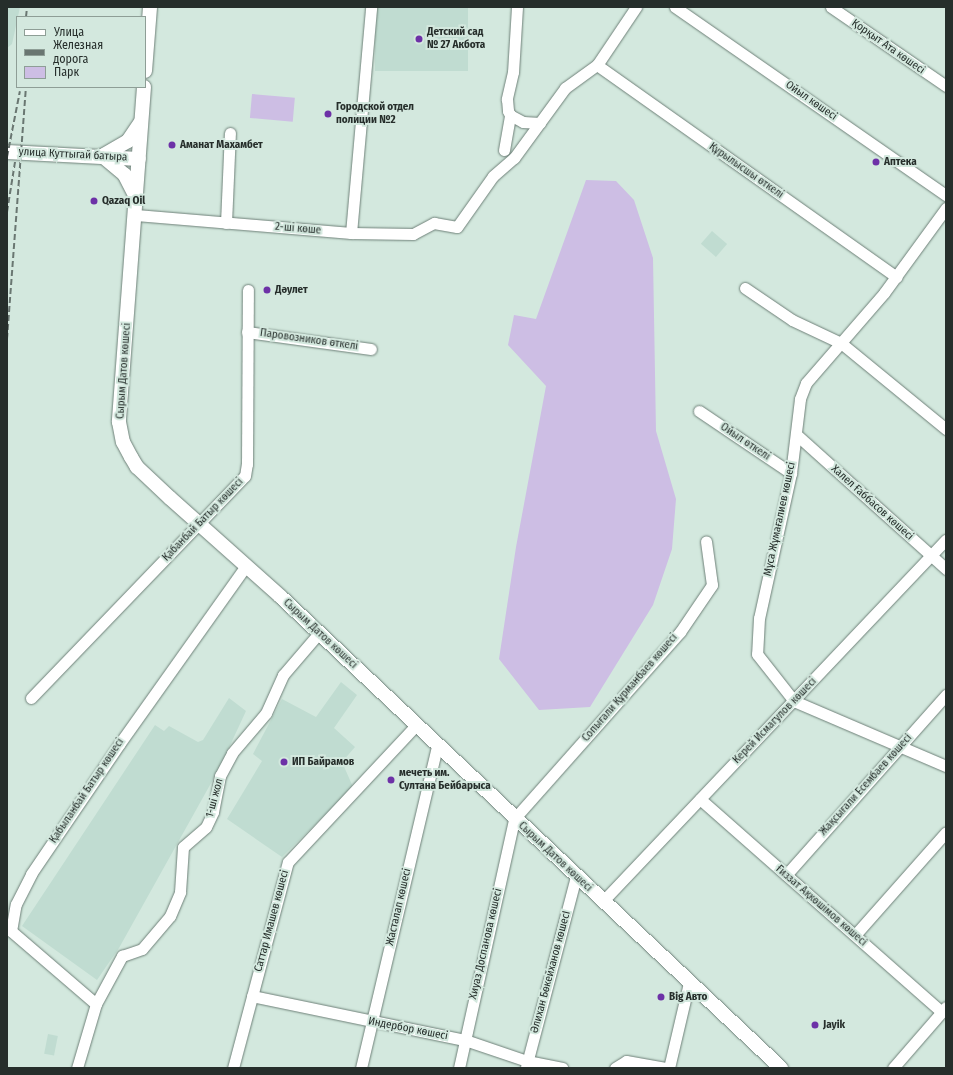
<!DOCTYPE html>
<meta charset="utf-8">
<style>
body{margin:0}
#map{position:relative;width:953px;height:1075px;overflow:hidden;background:#d3e8de;font-family:"Fira Sans Condensed",sans-serif}
div>[style]{position:absolute}
.built>*{inset:0;background:#c0dcd1;transform-origin:0 0}
.green>*{inset:0;background:#cdbee4;transform-origin:0 0}
.roads{filter:drop-shadow(0 0 1px #6e8078) drop-shadow(0 0 1px #6e8078)}
.minor>*{height:11px;margin:-5.5px;padding:0 5.5px;transform-origin:5.5px;border-radius:5.5px;background:#fff}
.major>*{height:14px;margin:-7px;padding:0 7px;transform-origin:7px;border-radius:7px;background:#fff}
.rail>*{height:2px;margin-top:-1px;transform-origin:0;background:repeating-linear-gradient(90deg,#697671 0 6px,transparent 0 9px)}
.dots>*{width:11px;height:11px;translate:-50% -50%;box-sizing:border-box;border:2px solid #d3e8de;border-radius:50%}
span{translate:-50% -50%;white-space:nowrap;text-align:center;line-height:1.15;-webkit-text-stroke:4px #d3e8de;paint-order:stroke}
.poi-label{font-size:11px;color:#262e2b;font-weight:700}
.left{translate:0 -50%;text-align:left}
.street-label{font-size:11px;color:#262e2b}
.frame{position:absolute;inset:0;border:8px solid #262e2b;pointer-events:none}
.legend{position:absolute;left:16px;top:16px;width:130px;height:72px;box-sizing:border-box;background:#d3e8de;border:1px solid #8e9e96;margin:0;padding:5px 7px;list-style:none;font-size:12px;color:#262e2b}
.legend li{display:flex;align-items:center;gap:8px;height:20px}
.legend b{width:20px;border:1px solid #8e9e96}
</style>
<div id="map">
<div class="built">
<i style="clip-path:polygon(7px 7px,20px 7px,12px 44px,7px 48px)"></i>
<i style="left:375px;top:7px;width:93px;height:64px"></i>
<i style="left:712px;top:231px;width:20px;height:17px;rotate:41deg"></i>
<i style="clip-path:polygon(341px 682px,357px 695px,334px 728px,355px 747px,342px 762px,353px 787px,282px 857px,227px 819px,262px 761px,253px 754px,282px 699px,316px 717px)"></i>
<i style="clip-path:polygon(229px 698px,246px 711px,220px 767px,119px 948px,97px 980px,22px 926px,155px 725px,164px 731px,169px 726px,198px 742px,203px 740px)"></i>
<i style="left:48px;top:1034px;width:10px;height:20px;rotate:11deg"></i>
</div>
<div class="green">
<i style="left:252px;top:94px;width:43px;height:24px;rotate:5deg"></i>
<i style="clip-path:polygon(586px 180px,616px 181px,634px 200px,653px 258px,656px 431px,676px 499px,672px 549px,653px 605px,590px 707px,539px 710px,499px 659px,516px 547px,546px 386px,508px 345px,514px 315px,536px 319px)"></i>
</div>
<div class="roads">
<div class="minor">
<i style="left:517px;top:7px;width:65px;rotate:93.5deg"></i>
<i style="left:513px;top:72px;width:28px;rotate:103deg"></i>
<i style="left:507px;top:99px;width:12px;rotate:85deg"></i>
<i style="left:508px;top:111px;width:4px;rotate:63deg"></i>
<i style="left:510px;top:115px;width:15px;rotate:28deg"></i>
<i style="left:523px;top:122px;width:17px;rotate:3deg"></i>
<i style="left:675px;top:7px;width:330px;rotate:34.8deg"></i>
<i style="left:831px;top:7px;width:140px;rotate:34.5deg"></i>
<i style="left:597px;top:65px;width:367px;rotate:35.3deg"></i>
<i style="left:504px;top:150px;width:36px;rotate:-80deg"></i>
<i style="left:946px;top:208px;width:105px;rotate:126.1deg"></i>
<i style="left:884px;top:293px;width:119px;rotate:130.9deg"></i>
<i style="left:806px;top:383px;width:17px;rotate:111deg"></i>
<i style="left:800px;top:399px;width:75px;rotate:96.9deg"></i>
<i style="left:791px;top:473px;width:148px;rotate:102.4deg"></i>
<i style="left:759px;top:618px;width:36px;rotate:93deg"></i>
<i style="left:757px;top:654px;width:60px;rotate:51.8deg"></i>
<i style="left:794px;top:701px;width:165px;rotate:23.2deg"></i>
<i style="left:136px;top:215px;width:216px;rotate:4.8deg"></i>
<i style="left:351px;top:233px;width:62px;rotate:0.9deg"></i>
<i style="left:413px;top:234px;width:24px;rotate:-28deg"></i>
<i style="left:434px;top:223px;width:23px;rotate:10deg"></i>
<i style="left:457px;top:227px;width:62px;rotate:-54.8deg"></i>
<i style="left:493px;top:176px;width:28px;rotate:-41deg"></i>
<i style="left:514px;top:158px;width:87px;rotate:-53.9deg"></i>
<i style="left:565px;top:88px;width:39px;rotate:-36deg"></i>
<i style="left:597px;top:65px;width:70px;rotate:-56.1deg"></i>
<i style="left:226px;top:223px;width:90px;rotate:-87.5deg"></i>
<i style="left:351px;top:233px;width:227px;rotate:-84.9deg"></i>
<i style="left:745px;top:288px;width:57px;rotate:34.2deg"></i>
<i style="left:792px;top:320px;width:54px;rotate:25.1deg"></i>
<i style="left:841px;top:343px;width:136px;rotate:39.3deg"></i>
<i style="left:247px;top:332px;width:125px;rotate:7.8deg"></i>
<i style="left:699px;top:411px;width:111px;rotate:34deg"></i>
<i style="left:798px;top:436px;width:199px;rotate:41.9deg"></i>
<i style="left:31px;top:698px;width:308px;rotate:-46.1deg"></i>
<i style="left:245px;top:476px;width:12px;rotate:-81deg"></i>
<i style="left:247px;top:464px;width:174px;rotate:-89.7deg"></i>
<i style="left:700px;top:799px;width:322px;rotate:41.4deg"></i>
<i style="left:786px;top:875px;width:241px;rotate:-48.4deg"></i>
<i style="left:603px;top:901px;width:498px;rotate:-46.5deg"></i>
<i style="left:855px;top:935px;width:137px;rotate:-48.5deg"></i>
<i style="left:252px;top:996px;width:217px;rotate:11.7deg"></i>
<i style="left:465px;top:1040px;width:65px;rotate:18.7deg"></i>
<i style="left:527px;top:1061px;width:36px;rotate:11deg"></i>
<i style="left:96px;top:1004px;width:55px;rotate:-61.6deg"></i>
<i style="left:122px;top:956px;width:21px;rotate:-19deg"></i>
<i style="left:142px;top:949px;width:43px;rotate:-49.7deg"></i>
<i style="left:170px;top:916px;width:26px;rotate:-67deg"></i>
<i style="left:180px;top:892px;width:45px;rotate:-86.2deg"></i>
<i style="left:183px;top:847px;width:30px;rotate:-41deg"></i>
<i style="left:206px;top:827px;width:17px;rotate:-65deg"></i>
<i style="left:213px;top:812px;width:37px;rotate:-79deg"></i>
<i style="left:220px;top:776px;width:26px;rotate:-62deg"></i>
<i style="left:232px;top:753px;width:52px;rotate:-49.6deg"></i>
<i style="left:266px;top:713px;width:42px;rotate:-65.9deg"></i>
<i style="left:283px;top:675px;width:55px;rotate:-49.4deg"></i>
<i style="left:526px;top:1067px;width:197px;rotate:-75.3deg"></i>
<i style="left:77px;top:1068px;width:67px;rotate:-73.5deg"></i>
<i style="left:96px;top:1004px;width:112px;rotate:-139.3deg"></i>
<i style="left:11px;top:931px;width:27px;rotate:-80deg"></i>
<i style="left:16px;top:904px;width:34px;rotate:-63deg"></i>
<i style="left:31px;top:874px;width:158px;rotate:-55.8deg"></i>
<i style="left:120px;top:743px;width:216px;rotate:-54.6deg"></i>
<i style="left:233px;top:1068px;width:213px;rotate:-75.1deg"></i>
<i style="left:288px;top:862px;width:187px;rotate:-46.9deg"></i>
<i style="left:361px;top:1068px;width:331px;rotate:-76.7deg"></i>
<i style="left:459px;top:1068px;width:255px;rotate:-77.5deg"></i>
<i style="left:514px;top:819px;width:250px;rotate:-48.4deg"></i>
<i style="left:680px;top:632px;width:57px;rotate:-55.8deg"></i>
<i style="left:712px;top:585px;width:44px;rotate:-97.8deg"></i>
<i style="left:615px;top:1068px;width:13px;rotate:-32deg"></i>
<i style="left:626px;top:1061px;width:40px;rotate:10deg"></i>
<i style="left:669px;top:1068px;width:87px;rotate:-76.8deg"></i>
<i style="left:893px;top:1068px;width:81px;rotate:-49deg"></i>
</div>
<div class="major">
<i style="left:145px;top:71px;width:64px;rotate:-85.5deg"></i>
<i style="left:144px;top:87px;width:336px;rotate:94.3deg"></i>
<i style="left:119px;top:422px;width:20px;rotate:79deg"></i>
<i style="left:123px;top:442px;width:17px;rotate:62deg"></i>
<i style="left:131px;top:457px;width:12px;rotate:59deg"></i>
<i style="left:137px;top:467px;width:45px;rotate:43.2deg"></i>
<i style="left:170px;top:498px;width:149px;rotate:41.7deg"></i>
<i style="left:281px;top:597px;width:687px;rotate:43.29deg"></i>
<i style="left:7px;top:152px;width:132px;rotate:3deg"></i>
<i style="left:136px;top:197px;width:25px;rotate:-117deg"></i>
<i style="left:125px;top:175px;width:30px;rotate:-140deg"></i>
<i style="left:102px;top:156px;width:30px;rotate:-30deg"></i>
<i style="left:128px;top:141px;width:23px;rotate:-56deg"></i>
</div>
</div>
<div class="rail">
<i style="left:26px;top:17px;width:10px;rotate:-84deg"></i>
<i style="left:7px;top:157px;width:67px;rotate:-78.9deg"></i>
<i style="left:7px;top:212px;width:51px;rotate:-80.9deg"></i>
<i style="left:7px;top:339px;width:253px;rotate:-85.7deg"></i>
</div>
<div class="dots">
<i style="left:419px;top:39px;background:#6d31a7"></i>
<i style="left:328px;top:114px;background:#6d31a7"></i>
<i style="left:172px;top:145px;background:#6d31a7"></i>
<i style="left:876px;top:162px;background:#6d31a7"></i>
<i style="left:94px;top:201px;background:#6d31a7"></i>
<i style="left:267px;top:290px;background:#6d31a7"></i>
<i style="left:284px;top:762px;background:#6d31a7"></i>
<i style="left:391px;top:780px;background:#6d31a7"></i>
<i style="left:661px;top:997px;background:#6d31a7"></i>
<i style="left:815px;top:1025px;background:#6d31a7"></i>
</div>
<div class="poi-label">
<span class="left" style="left:427px;top:39px">Детский сад<br>№ 27 Акбота</span>
<span class="left" style="left:336px;top:114px">Городской отдел<br>полиции №2</span>
<span class="left" style="left:180px;top:145px">Аманат Махамбет</span>
<span class="left" style="left:884px;top:162px">Аптека</span>
<span class="left" style="left:102px;top:201px">Qazaq Oil</span>
<span class="left" style="left:275px;top:290px">Дәулет</span>
<span class="left" style="left:292px;top:762px">ИП Байрамов</span>
<span class="left" style="left:399px;top:780px">мечеть им.<br>Султана Бейбарыса</span>
<span class="left" style="left:669px;top:997px">Big Авто</span>
<span class="left" style="left:823px;top:1025px">Jayik</span>
</div>
<div class="street-label">
<span style="left:888px;top:47px;rotate:35deg">Қорқыт Ата көшесi</span>
<span style="left:811px;top:101px;rotate:35deg">Ойыл көшесі</span>
<span style="left:73px;top:155px;rotate:3deg">улица Куттыгай батыра</span>
<span style="left:746px;top:171px;rotate:35deg">Құрылысшы өткелі</span>
<span style="left:298px;top:229px;rotate:5deg">2-ші көше</span>
<span style="left:309px;top:340px;rotate:8deg">Паровозников өткелі</span>
<span style="left:124px;top:371px;rotate:-86deg">Сырым Датов көшесі</span>
<span style="left:745px;top:442px;rotate:34deg">Ойыл өткелі</span>
<span style="left:872px;top:503px;rotate:42deg">Халел Ғаббасов көшесі</span>
<span style="left:780px;top:519px;rotate:-78deg">Мұса Жұмағалиев көшесі</span>
<span style="left:203px;top:520px;rotate:-46deg">Қабанбай Батыр көшесі</span>
<span style="left:320px;top:634px;rotate:43deg">Сырым Датов көшесі</span>
<span style="left:630px;top:688px;rotate:-49deg">Сопығали Құрманбаев көшесі</span>
<span style="left:775px;top:721px;rotate:-46deg">Керей Исмагулов көшесі</span>
<span style="left:866px;top:785px;rotate:-48deg">Жақсығали Есембаев көшесi</span>
<span style="left:87px;top:791px;rotate:-56deg">Қабыланбай Батыр көшесі</span>
<span style="left:215px;top:798px;rotate:-75deg">1-ші жол</span>
<span style="left:555px;top:857px;rotate:43deg">Сырым Датов көшесі</span>
<span style="left:821px;top:906px;rotate:41deg">Ғиззат Ақкөшімов көшесi</span>
<span style="left:399px;top:907px;rotate:-77deg">Жасталап көшесі</span>
<span style="left:272px;top:921px;rotate:-75deg">Саттар Имашев көшесі</span>
<span style="left:486px;top:944px;rotate:-77deg">Хиуаз Доспанова көшесі</span>
<span style="left:551px;top:972px;rotate:-75deg">Әлихан Бөкейханов көшесI</span>
<span style="left:408px;top:1029px;rotate:11deg">Индербор көшесі</span>
</div>
<div class="frame"></div>
<ul class="legend">
<li><b style="height:5px;background:#fff"></b>Улица</li>
<li><b style="height:5px;background:#697671"></b>Железная дорога</li>
<li><b style="height:11px;background:#cdbee4"></b>Парк</li>
</ul>
</div>
